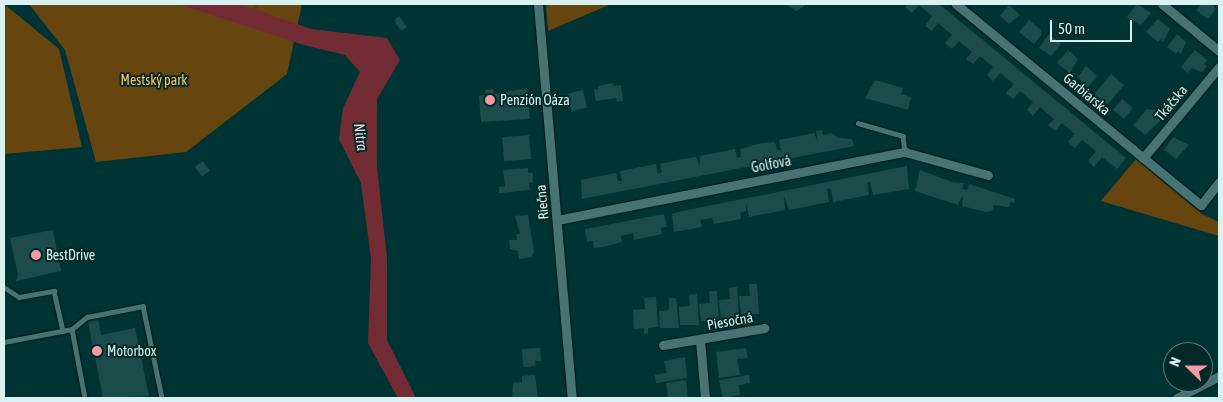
<!DOCTYPE html>
<meta charset="utf-8">
<style>
body{margin:0}
#map{position:relative;width:1223px;height:402px;overflow:hidden;background:#003434;font-family:"Asap Condensed",sans-serif}
div>[style]{position:absolute}
.green>*{inset:0;background:#66450f}
.water>*{inset:0;background:#732c34}
.stream>*{height:3px;margin:-1.5px;padding:0 1.5px;transform-origin:1.5px;border-radius:1.5px;background:#732c34}
.building>*{inset:0;background:#1c4b4b;transform-origin:0 0}
.roads{filter:drop-shadow(0 0 1px #021919) drop-shadow(0 0 1px #021919)}
.service>*{height:4.5px;margin:-2.25px;padding:0 2.25px;transform-origin:2.25px;border-radius:2.25px;background:#467474}
.minor>*{height:9px;margin:-4.5px;padding:0 4.5px;transform-origin:4.5px;border-radius:4.5px;background:#467474}
.dots>*{width:14px;height:14px;translate:-50% -50%;box-sizing:border-box;border:2px solid #032929;border-radius:50%}
span{translate:-50% -50%;white-space:nowrap;text-align:center;line-height:1.15;-webkit-text-stroke:4px #032929;paint-order:stroke}
.park-label{font-size:14px;color:#fec063}
.street-label{font-size:14px;color:#d9f1f0}
.poi-label{font-size:14px;color:#d9f1f0}
.left{translate:0 -50%;text-align:left}
.water-label{font-size:15px;color:#f0d8d9;font-style:italic}
.frame{position:absolute;inset:0;border:5px solid #d9f1f0;pointer-events:none}
.north{position:absolute;left:1163px;top:342px;width:50px;height:50px;box-sizing:border-box;background:#032929;border:1px solid #597979;border-radius:50%;rotate:292deg;font-size:14px;font-weight:700;line-height:20px;text-align:center;color:#d9f1f0}
.north::after{content:'';display:block;margin:auto;width:18px;height:22px;background:#f49aa1;clip-path:polygon(50% 0,100% 100%,50% 72%,0 100%)}
.scale{position:absolute;left:1050px;top:20px;width:82px;height:22px;box-sizing:border-box;border:2px solid #d9f1f0;border-top:0;padding-left:6px;font-size:15px;line-height:18px;white-space:nowrap;color:#d9f1f0;-webkit-text-stroke:4px #032929;paint-order:stroke}
</style>
<div id="map">
<div class="green">
<i style="clip-path:polygon(4px 4px,59px 49px,82px 147px,4px 154px)"></i>
<i style="clip-path:polygon(29px 4px,302px 4px,287px 74px,186px 152px,96px 162px,65px 50px)"></i>
<i style="clip-path:polygon(546px 4px,611px 4px,548px 31px)"></i>
<i style="clip-path:polygon(1136px 159px,1202px 214px,1219px 222px,1219px 236px,1101px 201px)"></i>
</div>
<div class="water">
<i style="clip-path:polygon(178px 4px,240px 4px,311px 29px,387px 38px,400px 60px,377px 99px,377px 167px,387px 259px,387px 340px,416px 398px,398px 398px,368px 343px,371px 259px,361px 183px,339px 139px,343px 108px,360px 72px,345px 55px,304px 45px)"></i>
</div>
<div class="stream">
<i style="left:255px;top:13px;width:9px;rotate:-90deg"></i>
</div>
<div class="building">
<i style="clip-path:polygon(786px 4px,803px 4px,805px 6px,796px 11px)"></i>
<i style="clip-path:polygon(908px 4px,939px 4px,1126px 158px,1117px 169px,1102px 157px,1094px 167px,1088px 161px,1096px 151px,1082px 140px,1075px 148px,1068px 142px,1075px 134px,1062px 123px,1055px 131px,1048px 125px,1054px 119px,1040px 107px,1033px 116px,1027px 110px,1033px 102px,1020px 91px,1013px 99px,1006px 93px,1014px 84px,1000px 73px,993px 81px,987px 75px,993px 67px,980px 56px,973px 64px,966px 59px,972px 52px,959px 41px,952px 49px,945px 43px,952px 35px,938px 23px,932px 31px,925px 26px,932px 16px,919px 5px,912px 13px,905px 7px)"></i>
<i style="clip-path:polygon(1137px 4px,1151px 13px,1141px 25px,1127px 17px)"></i>
<i style="clip-path:polygon(1202px 4px,1212px 4px,1216px 9px,1208px 19px,1196px 10px)"></i>
<i style="clip-path:polygon(1009px 5px,1020px 15px,1009px 24px,1000px 16px)"></i>
<i style="clip-path:polygon(399px 16px,407px 27px,401px 31px,394px 20px)"></i>
<i style="clip-path:polygon(1158px 19px,1170px 29px,1163px 42px,1161px 39px,1158px 42px,1146px 32px)"></i>
<i style="clip-path:polygon(1029px 20px,1041px 30px,1042px 34px,1034px 44px,1019px 32px)"></i>
<i style="clip-path:polygon(1049px 34px,1061px 44px,1051px 56px,1039px 48px)"></i>
<i style="clip-path:polygon(1177px 34px,1186px 42px,1181px 54px,1178px 51px,1176px 54px,1167px 47px)"></i>
<i style="clip-path:polygon(1068px 50px,1078px 59px,1070px 73px,1057px 63px)"></i>
<i style="clip-path:polygon(1195px 50px,1207px 60px,1204px 64px,1207px 66px,1202px 72px,1192px 68px,1188px 73px,1181px 67px)"></i>
<i style="clip-path:polygon(1086px 66px,1097px 76px,1087px 88px,1078px 77px)"></i>
<i style="left:1111px;top:74px;width:17px;height:26px;rotate:40deg"></i>
<i style="clip-path:polygon(875px 80px,903px 88px,901px 94px,911px 97px,908px 110px,865px 98px)"></i>
<i style="clip-path:polygon(613px 83px,614px 86px,621px 85px,623px 101px,617px 102px,616px 98px,596px 101px,594px 90px,598px 89px,598px 86px)"></i>
<i style="clip-path:polygon(527px 88px,530px 119px,481px 122px,479px 96px,486px 95px,485px 90px,493px 89px,494px 94px)"></i>
<i style="left:583px;top:90px;width:18px;height:16px;rotate:77deg"></i>
<i style="left:1122px;top:99px;width:14px;height:14px;rotate:39deg"></i>
<i style="clip-path:polygon(1147px 109px,1155px 110px,1160px 121px,1145px 135px,1133px 125px)"></i>
<i style="clip-path:polygon(822px 130px,823px 135px,832px 133px,838px 138px,852px 139px,854px 146px,582px 199px,581px 180px,616px 173px,618px 181px,622px 181px,620px 171px,656px 164px,658px 174px,662px 172px,660px 164px,682px 159px,696px 157px,700px 166px,700px 156px,735px 149px,737px 158px,741px 157px,740px 149px,762px 143px,775px 142px,777px 150px,781px 150px,779px 140px,814px 133px,818px 142px,816px 131px)"></i>
<i style="left:529px;top:135px;width:24px;height:27px;rotate:85deg"></i>
<i style="clip-path:polygon(1173px 137px,1189px 145px,1176px 159px,1164px 150px)"></i>
<i style="left:203px;top:161px;width:12px;height:10px;rotate:55deg"></i>
<i style="clip-path:polygon(907px 166px,909px 189px,873px 195px,870px 182px,867px 182px,869px 195px,833px 202px,831px 189px,827px 188px,829px 202px,789px 210px,784px 196px,785px 210px,749px 217px,746px 204px,746px 211px,740px 213px,741px 219px,714px 224px,712px 218px,700px 220px,702px 227px,674px 232px,672px 214px,678px 212px)"></i>
<i style="clip-path:polygon(528px 168px,528px 173px,533px 173px,533px 182px,529px 183px,530px 190px,499px 193px,499px 187px,505px 186px,503px 170px)"></i>
<i style="clip-path:polygon(920px 170px,952px 182px,964px 183px,962px 189px,967px 190px,969px 184px,1015px 199px,1014px 203px,1010px 202px,1009px 207px,994px 205px,992px 211px,986px 212px,962px 206px,963px 195px,958px 205px,915px 191px)"></i>
<i style="clip-path:polygon(664px 214px,667px 227px,661px 228px,662px 234px,634px 240px,633px 233px,621px 236px,622px 242px,603px 247px,594px 248px,593px 241px,587px 242px,585px 229px)"></i>
<i style="clip-path:polygon(528px 215px,534px 252px,532px 257px,519px 259px,518px 251px,510px 249px,509px 240px,517px 240px,516px 234px,520px 234px,515px 216px)"></i>
<i style="clip-path:polygon(53px 230px,61px 271px,16px 281px,18px 275px,10px 238px)"></i>
<i style="clip-path:polygon(749px 284px,757px 284px,759px 314px,741px 314px,739px 296px,750px 296px)"></i>
<i style="clip-path:polygon(737px 287px,739px 318px,721px 318px,719px 300px,730px 299px,729px 288px)"></i>
<i style="clip-path:polygon(709px 291px,717px 291px,719px 321px,701px 321px,699px 304px,710px 303px)"></i>
<i style="clip-path:polygon(697px 294px,699px 325px,680px 325px,679px 307px,690px 306px,689px 295px)"></i>
<i style="clip-path:polygon(656px 297px,658px 327px,648px 328px,648px 333px,644px 334px,644px 328px,634px 329px,633px 310px,645px 309px,644px 298px)"></i>
<i style="clip-path:polygon(669px 298px,676px 298px,679px 328px,660px 328px,659px 311px,669px 310px)"></i>
<i style="clip-path:polygon(98px 320px,101px 335px,135px 328px,149px 396px,103px 398px,88px 322px)"></i>
<i style="clip-path:polygon(540px 348px,541px 361px,535px 361px,536px 366px,523px 367px,522px 349px)"></i>
<i style="clip-path:polygon(746px 348px,748px 358px,737px 359px,740px 375px,719px 378px,716px 352px)"></i>
<i style="clip-path:polygon(685px 357px,687px 378px,656px 383px,655px 375px,667px 373px,664px 361px)"></i>
<i style="clip-path:polygon(535px 375px,538px 398px,512px 398px,513px 383px,522px 382px,522px 376px)"></i>
<i style="clip-path:polygon(749px 375px,750px 383px,739px 385px,740px 395px,723px 398px,719px 380px)"></i>
<i style="clip-path:polygon(686px 380px,688px 398px,660px 398px,668px 396px,666px 383px)"></i>
</div>
<div class="roads">
<div class="service">
<i style="left:858px;top:123px;width:47px;rotate:16.1deg"></i>
<i style="left:903px;top:136px;width:16px;rotate:83deg"></i>
<i style="left:4px;top:287px;width:18px;rotate:34deg"></i>
<i style="left:19px;top:297px;width:36px;rotate:-10deg"></i>
<i style="left:54px;top:291px;width:41px;rotate:77.3deg"></i>
<i style="left:72px;top:329px;width:70px;rotate:79.3deg"></i>
<i style="left:4px;top:342px;width:69px;rotate:-10.8deg"></i>
<i style="left:72px;top:329px;width:19px;rotate:-39deg"></i>
<i style="left:87px;top:317px;width:57px;rotate:-11.1deg"></i>
<i style="left:143px;top:306px;width:94px;rotate:78.3deg"></i>
</div>
<div class="minor">
<i style="left:538px;top:4px;width:395px;rotate:85.1deg"></i>
<i style="left:956px;top:4px;width:317px;rotate:39.4deg"></i>
<i style="left:1201px;top:205px;width:29px;rotate:-52deg"></i>
<i style="left:1162px;top:4px;width:74px;rotate:39.5deg"></i>
<i style="left:1143px;top:158px;width:119px;rotate:-50.1deg"></i>
<i style="left:557px;top:220px;width:355px;rotate:-11.1deg"></i>
<i style="left:905px;top:152px;width:86px;rotate:15.5deg"></i>
<i style="left:700px;top:340px;width:58px;rotate:85.1deg"></i>
<i style="left:663px;top:345px;width:103px;rotate:-9.5deg"></i>
<i style="left:1177px;top:398px;width:47px;rotate:-27.6deg"></i>
</div>
</div>
<div class="dots">
<i style="left:490px;top:100px;background:#f49aa1"></i>
<i style="left:36px;top:255px;background:#f49aa1"></i>
<i style="left:97px;top:351px;background:#f49aa1"></i>
</div>
<div class="park-label">
<span style="left:154px;top:80px">Mestský park</span>
</div>
<div class="street-label">
<span style="left:1087px;top:94px;rotate:40deg">Garbiarska</span>
<span style="left:1171px;top:103px;rotate:-50deg">Tkáčska</span>
<span style="left:771px;top:164px;rotate:-11deg">Golfová</span>
<span style="left:542px;top:202px;rotate:-95deg">Riečna</span>
<span style="left:730px;top:321px;rotate:-10deg">Piesočná</span>
</div>
<div class="poi-label">
<span class="left" style="left:500px;top:100px">Penzión Oáza</span>
<span class="left" style="left:46px;top:255px">BestDrive</span>
<span class="left" style="left:107px;top:351px">Motorbox</span>
</div>
<div class="water-label">
<span style="left:361px;top:137px;rotate:82deg">Nitra</span>
</div>
<div class="frame"></div>
<div class="north">N</div>
<div class="scale">50 m</div>
</div>
